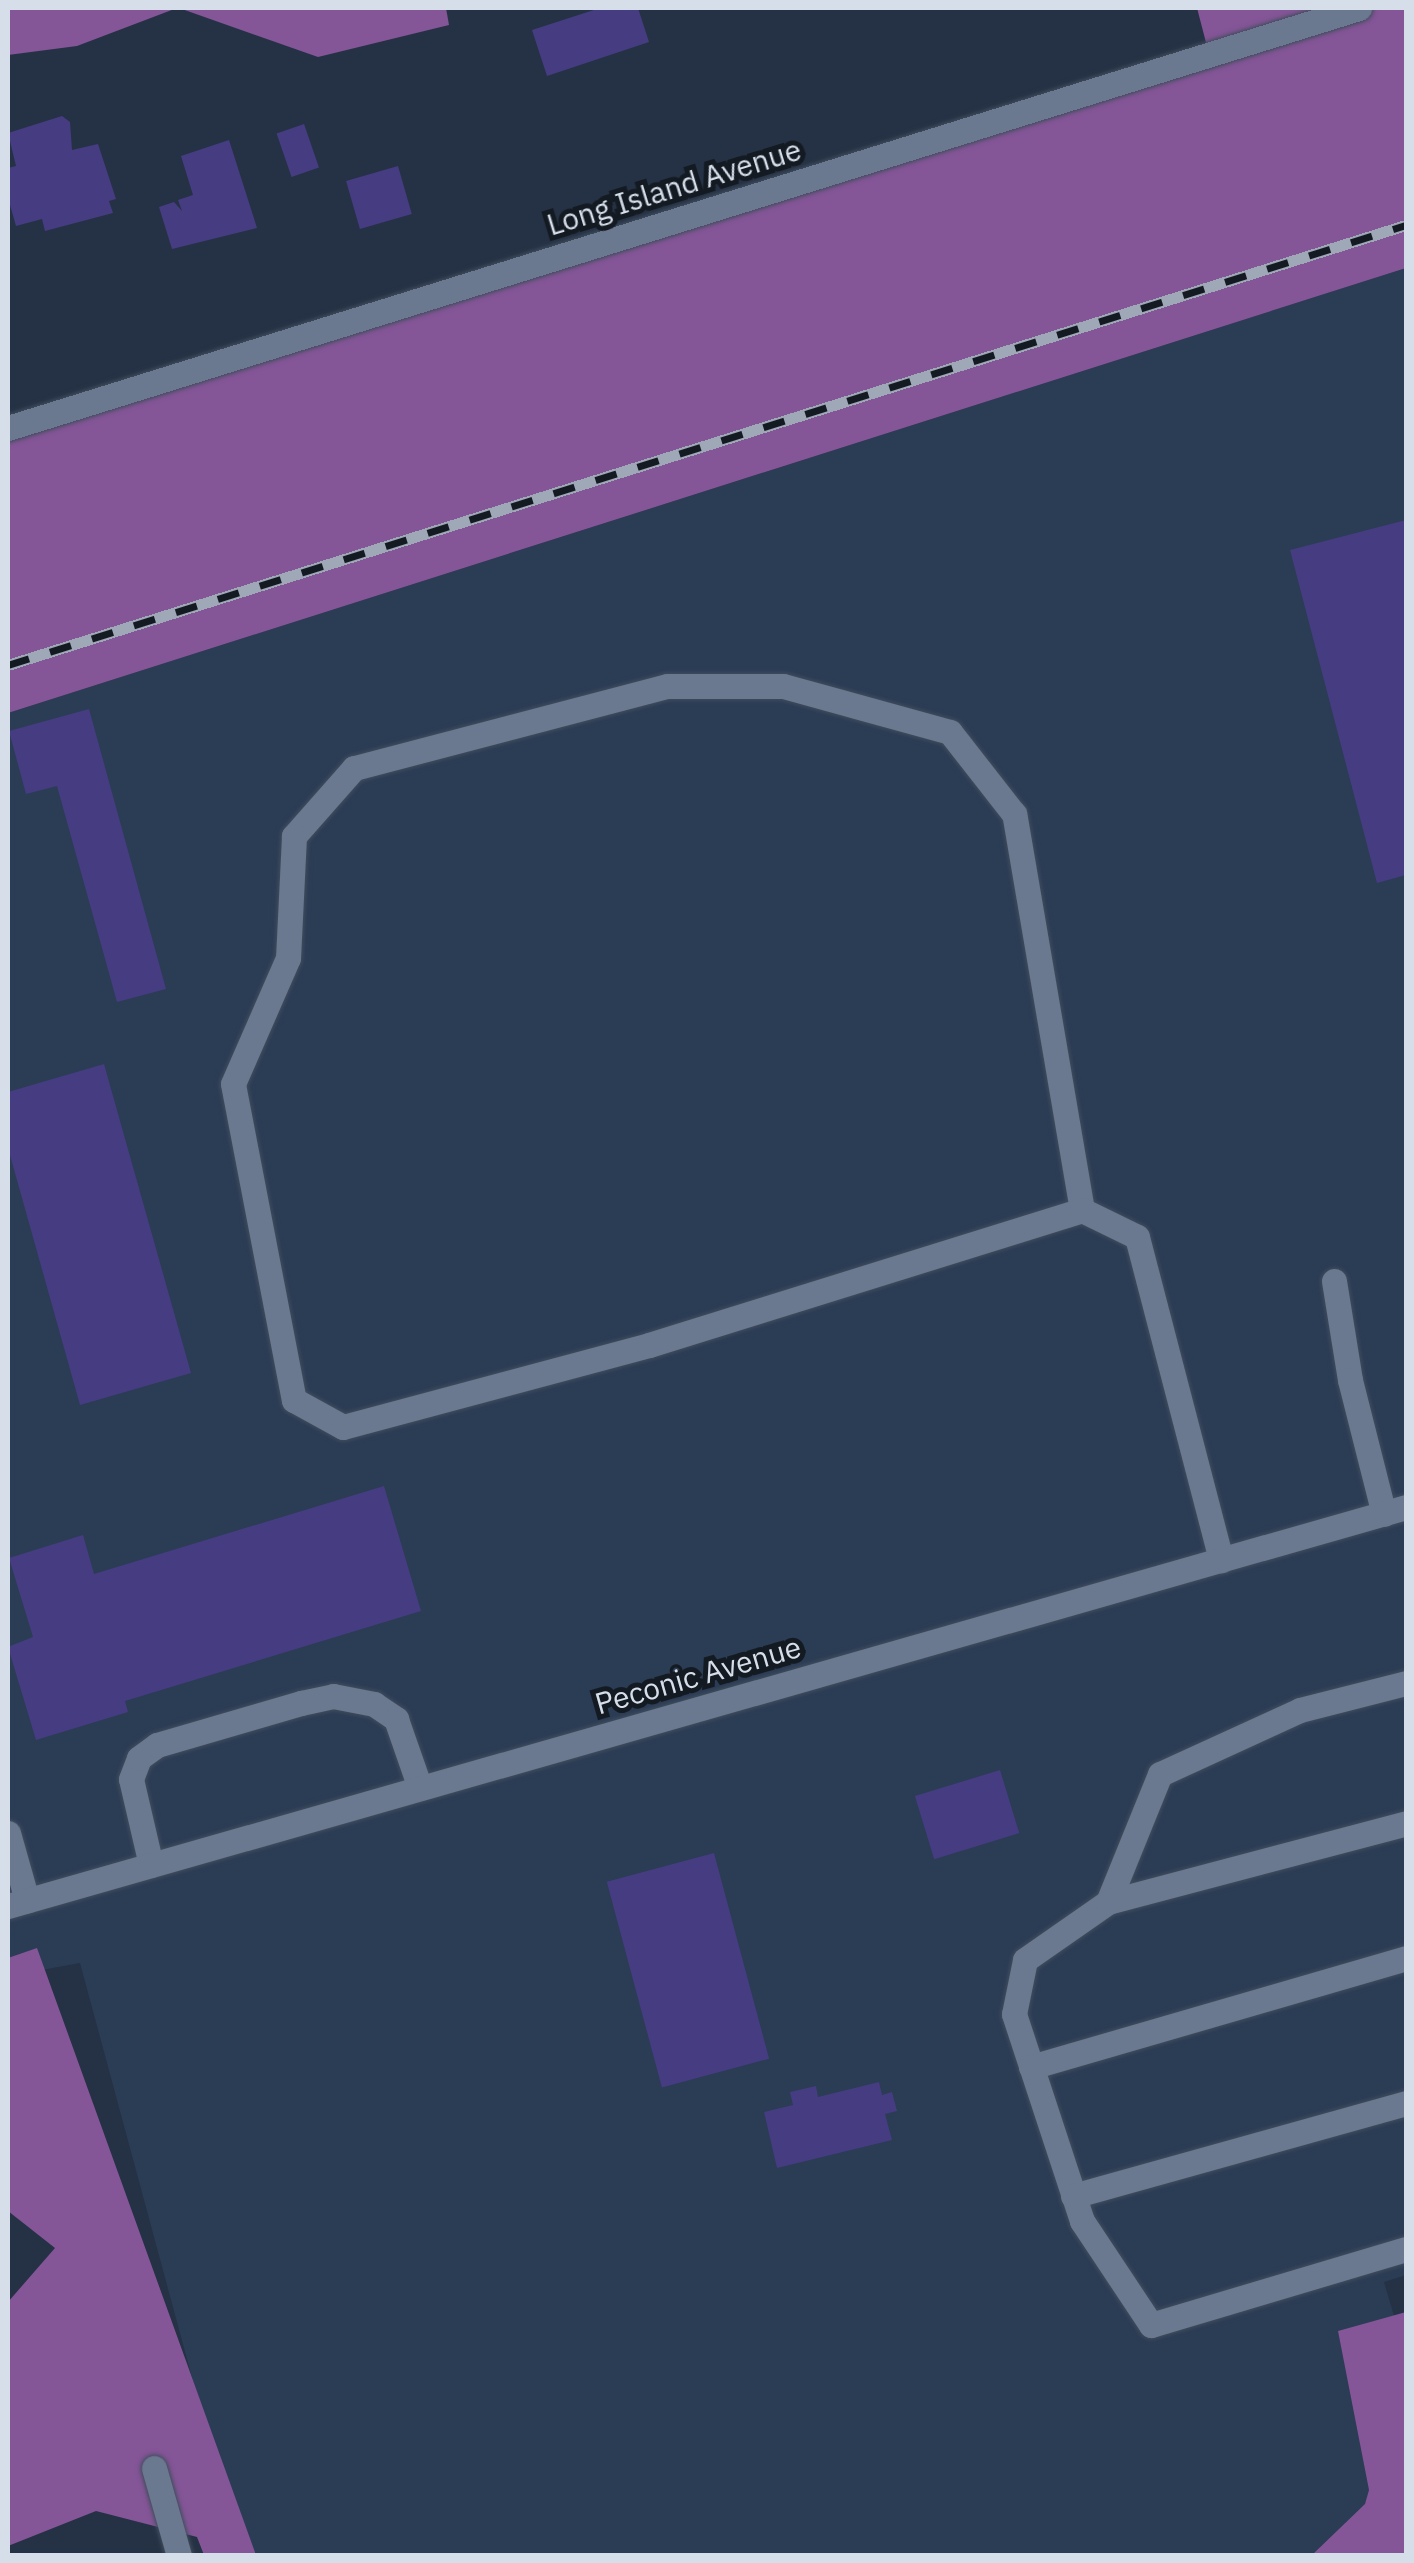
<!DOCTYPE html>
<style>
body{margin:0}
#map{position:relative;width:1414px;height:2563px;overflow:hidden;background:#253245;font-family:"IBM Plex Sans",sans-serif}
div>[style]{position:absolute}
.built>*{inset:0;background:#2b3c55}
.forest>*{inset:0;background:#845597}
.building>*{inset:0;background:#463c81;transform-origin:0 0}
.roads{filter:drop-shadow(0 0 2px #414d5d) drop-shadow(0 0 2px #414d5d)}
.minor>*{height:25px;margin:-12.5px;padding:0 12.5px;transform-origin:12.5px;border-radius:12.5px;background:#6a798f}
.rail>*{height:11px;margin-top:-5.5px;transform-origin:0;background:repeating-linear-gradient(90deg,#141a22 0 22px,#9ea8b6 0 44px);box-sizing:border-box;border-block:2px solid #9ea8b6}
span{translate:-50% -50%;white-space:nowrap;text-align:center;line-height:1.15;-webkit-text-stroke:10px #141a22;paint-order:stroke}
.street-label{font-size:30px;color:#d6deea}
.frame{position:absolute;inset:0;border:10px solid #d6deea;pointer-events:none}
</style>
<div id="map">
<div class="built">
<i style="clip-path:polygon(1406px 268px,1406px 2275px,1384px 2282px,1406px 2357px,1406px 2555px,240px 2555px,80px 1963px,8px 1976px,8px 713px)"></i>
</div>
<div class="forest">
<i style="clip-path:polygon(8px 8px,177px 8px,77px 46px,8px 55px)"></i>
<i style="clip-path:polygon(179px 8px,446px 8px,449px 25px,318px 57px)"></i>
<i style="clip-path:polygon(1197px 8px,1406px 8px,1406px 268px,8px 713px,8px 428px,1209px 54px)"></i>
<i style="clip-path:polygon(37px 1948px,256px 2555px,204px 2555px,197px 2537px,96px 2511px,8px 2546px,8px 2302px,55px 2248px,8px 2211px,8px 1958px)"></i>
<i style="clip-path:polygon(1406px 2312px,1406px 2555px,1312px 2555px,1365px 2504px,1369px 2490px,1338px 2331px)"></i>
</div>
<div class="building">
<i style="clip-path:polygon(600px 8px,638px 8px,649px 42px,547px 76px,532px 30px)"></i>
<i style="clip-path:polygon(62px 116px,70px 122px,72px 150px,98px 144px,116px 199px,109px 201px,113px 213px,45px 231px,42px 219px,16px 226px,8px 198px,8px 168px,16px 166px,8px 133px)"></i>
<i style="left:304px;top:124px;width:46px;height:29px;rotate:71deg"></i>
<i style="clip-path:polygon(229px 140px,257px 228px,172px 249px,159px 207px,174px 202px,182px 211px,178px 200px,193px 195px,181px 156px)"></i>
<i style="left:398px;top:166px;width:50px;height:54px;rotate:74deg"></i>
<i style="clip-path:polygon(1406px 520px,1406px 875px,1377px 883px,1290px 550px)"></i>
<i style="clip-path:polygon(89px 709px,166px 989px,117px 1002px,57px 786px,26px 794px,9px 731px)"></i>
<i style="clip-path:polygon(104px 1064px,191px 1373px,80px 1405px,8px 1148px,8px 1092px)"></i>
<i style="clip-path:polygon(384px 1486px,421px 1611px,125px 1701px,128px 1712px,36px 1740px,8px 1647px,33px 1637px,9px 1558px,83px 1535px,94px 1574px)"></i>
<i style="left:1000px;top:1770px;width:66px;height:89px;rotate:73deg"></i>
<i style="left:714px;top:1853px;width:213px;height:111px;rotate:75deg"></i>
<i style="clip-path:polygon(879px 2082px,882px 2095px,892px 2092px,897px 2111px,885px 2114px,892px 2140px,777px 2168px,764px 2112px,793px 2105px,790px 2092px,816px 2086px,818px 2097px)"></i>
</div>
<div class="roads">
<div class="minor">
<i style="left:8px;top:428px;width:1415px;rotate:-17.27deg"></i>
<i style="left:1082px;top:1210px;width:402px;rotate:-99.7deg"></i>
<i style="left:1014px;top:814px;width:104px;rotate:-128deg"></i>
<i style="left:950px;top:732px;width:173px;rotate:-164.6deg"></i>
<i style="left:783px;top:686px;width:116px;rotate:180deg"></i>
<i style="left:667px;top:686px;width:324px;rotate:165.3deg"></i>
<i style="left:354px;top:768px;width:91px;rotate:131.4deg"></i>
<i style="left:294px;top:836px;width:122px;rotate:92.8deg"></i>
<i style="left:288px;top:958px;width:137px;rotate:113.6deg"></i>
<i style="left:233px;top:1084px;width:322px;rotate:79.1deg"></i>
<i style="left:294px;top:1400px;width:56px;rotate:28.9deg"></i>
<i style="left:343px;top:1427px;width:317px;rotate:-15deg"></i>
<i style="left:649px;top:1345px;width:454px;rotate:-17.3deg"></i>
<i style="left:1082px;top:1210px;width:61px;rotate:26.1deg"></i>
<i style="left:1137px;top:1237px;width:334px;rotate:75.4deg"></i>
<i style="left:1334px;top:1281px;width:100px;rotate:80.8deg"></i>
<i style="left:1350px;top:1380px;width:138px;rotate:75.8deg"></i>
<i style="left:1406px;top:1683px;width:109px;rotate:165.7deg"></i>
<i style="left:1300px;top:1710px;width:154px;rotate:155.4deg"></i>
<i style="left:1160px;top:1774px;width:138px;rotate:112.1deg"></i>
<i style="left:1108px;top:1902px;width:101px;rotate:145.1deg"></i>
<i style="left:1025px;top:1960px;width:55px;rotate:101.5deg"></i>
<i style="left:1014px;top:2014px;width:218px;rotate:71.8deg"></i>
<i style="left:1082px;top:2221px;width:125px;rotate:56.4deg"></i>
<i style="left:1151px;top:2325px;width:266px;rotate:-16.6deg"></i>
<i style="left:8px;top:1833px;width:70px;rotate:74.2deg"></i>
<i style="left:151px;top:1865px;width:88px;rotate:-103.1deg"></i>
<i style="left:131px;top:1779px;width:22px;rotate:-69deg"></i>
<i style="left:139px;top:1758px;width:22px;rotate:-36deg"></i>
<i style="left:157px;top:1745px;width:150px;rotate:-16.3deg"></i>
<i style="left:301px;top:1703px;width:33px;rotate:-12deg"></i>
<i style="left:333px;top:1696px;width:42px;rotate:11deg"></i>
<i style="left:374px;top:1704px;width:27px;rotate:34deg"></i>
<i style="left:396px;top:1719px;width:73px;rotate:70.8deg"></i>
<i style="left:1108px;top:1902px;width:308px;rotate:-14.8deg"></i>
<i style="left:8px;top:1906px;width:1454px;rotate:-15.93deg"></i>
<i style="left:1031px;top:2067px;width:391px;rotate:-16.2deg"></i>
<i style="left:1073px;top:2196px;width:346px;rotate:-15.6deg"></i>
<i style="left:154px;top:2468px;width:91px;rotate:74.1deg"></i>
</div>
</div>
<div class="rail">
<i style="left:8px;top:665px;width:1466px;rotate:-17.47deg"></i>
</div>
<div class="street-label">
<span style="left:674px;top:187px;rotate:-17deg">Long Island Avenue</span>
<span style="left:698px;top:1675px;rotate:-16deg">Peconic Avenue</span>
</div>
<div class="frame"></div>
</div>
